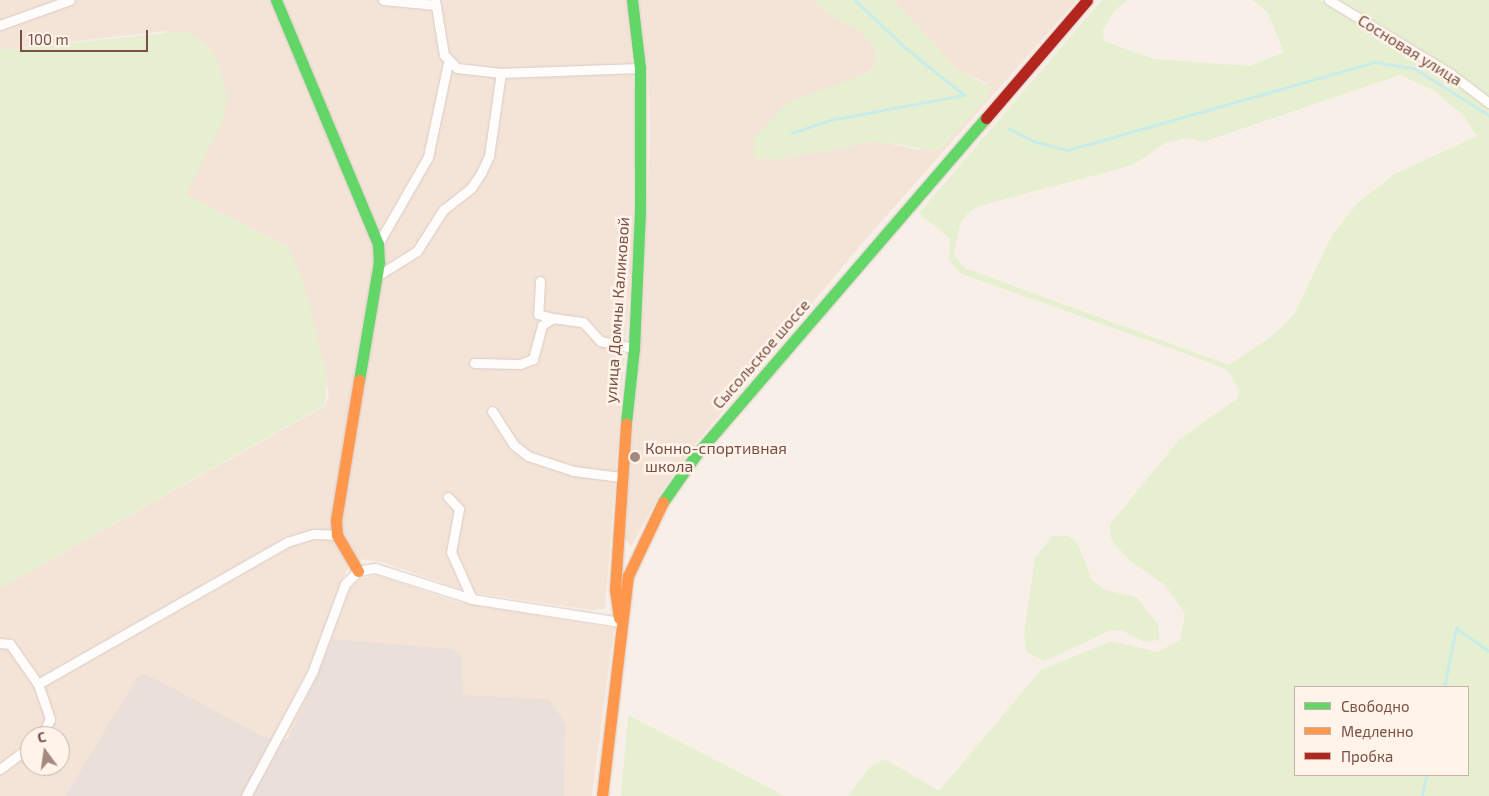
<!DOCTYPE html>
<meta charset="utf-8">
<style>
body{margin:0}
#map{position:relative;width:1489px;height:796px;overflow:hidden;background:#f8f0e8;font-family:"Exo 2",sans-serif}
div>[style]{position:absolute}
.residential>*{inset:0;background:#f4e4d7}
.industrial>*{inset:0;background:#ebdfd9}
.green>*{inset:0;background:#e7efd1}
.stream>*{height:2.5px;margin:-1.25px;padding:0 1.25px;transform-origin:1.25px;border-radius:1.25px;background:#c8ece9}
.roads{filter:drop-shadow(0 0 1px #daccc6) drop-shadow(0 0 1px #daccc6)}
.street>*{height:9px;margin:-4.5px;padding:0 4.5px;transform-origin:4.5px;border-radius:4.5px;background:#fefdfc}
.fast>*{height:11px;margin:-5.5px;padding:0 5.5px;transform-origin:5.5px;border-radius:5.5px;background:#63d668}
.slow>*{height:11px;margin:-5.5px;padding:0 5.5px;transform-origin:5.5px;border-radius:5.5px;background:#ff974d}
.jam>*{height:11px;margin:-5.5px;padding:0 5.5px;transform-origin:5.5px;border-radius:5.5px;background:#b3261e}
.dots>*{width:14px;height:14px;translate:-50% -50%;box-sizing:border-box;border:2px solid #fff3ea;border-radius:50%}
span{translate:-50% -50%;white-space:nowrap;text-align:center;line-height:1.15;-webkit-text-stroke:5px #fff3ea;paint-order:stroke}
.street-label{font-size:16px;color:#795045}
.poi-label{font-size:16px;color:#795045}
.left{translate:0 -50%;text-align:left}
.legend{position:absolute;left:1294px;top:686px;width:175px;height:90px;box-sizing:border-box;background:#fff3ea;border:1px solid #c9b2a8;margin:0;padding:6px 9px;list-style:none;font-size:15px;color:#795045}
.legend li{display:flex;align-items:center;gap:10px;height:25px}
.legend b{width:25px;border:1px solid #c9b2a8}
.north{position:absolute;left:20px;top:726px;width:50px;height:50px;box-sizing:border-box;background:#fff3ea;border:1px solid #c9b2a8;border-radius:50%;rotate:346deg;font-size:14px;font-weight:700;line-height:20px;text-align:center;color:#795045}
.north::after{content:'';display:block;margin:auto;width:18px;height:22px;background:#a5887e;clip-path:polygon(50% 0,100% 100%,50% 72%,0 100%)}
.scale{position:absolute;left:20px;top:30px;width:128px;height:22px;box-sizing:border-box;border:2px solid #795045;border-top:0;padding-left:6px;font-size:15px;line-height:18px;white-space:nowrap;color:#795045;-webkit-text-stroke:4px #fff3ea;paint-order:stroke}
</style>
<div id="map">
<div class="residential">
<i style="clip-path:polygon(evenodd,0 0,627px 0,634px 94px,633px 248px,605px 609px,591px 610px,469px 592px,382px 562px,359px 559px,332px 524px,349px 565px,342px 581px,347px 591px,360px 579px,378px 575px,453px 601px,614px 628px,592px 796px,564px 796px,566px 724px,549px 699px,467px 695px,463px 692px,462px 657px,275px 742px,147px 674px,138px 677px,65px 796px,0 796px,0 588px,325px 406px,329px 395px,305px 287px,288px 247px,186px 195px,166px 31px,0 50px,0 0,30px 736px,60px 736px,60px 766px,30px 766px,30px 736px)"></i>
<i style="clip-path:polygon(639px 0,814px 0,827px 13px,862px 32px,875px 49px,877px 63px,870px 71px,855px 78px,776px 160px,877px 141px,919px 150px,987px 83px,958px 70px,893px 0,1077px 0,859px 247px,697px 442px,659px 495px,631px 547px,624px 536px,643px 315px,650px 133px,648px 71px)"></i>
</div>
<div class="industrial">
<i style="clip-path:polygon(333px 639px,453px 649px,462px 657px,463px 692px,467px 695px,549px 699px,566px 724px,564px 796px,65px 796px,138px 676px,147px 674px,261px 735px,282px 741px,289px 737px)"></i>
</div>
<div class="green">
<i style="clip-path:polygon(814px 0,893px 0,958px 70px,991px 87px,988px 96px,945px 145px,934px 151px,877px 141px,776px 160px,755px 158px,753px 139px,787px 103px,870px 72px,877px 63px,875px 49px,862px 32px,827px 13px)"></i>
<i style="clip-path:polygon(evenodd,1102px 0,1128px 0,1115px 10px,1103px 30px,1104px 41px,1154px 59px,1250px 66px,1284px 52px,1268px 13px,1252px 0,1320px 0,1449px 78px,1489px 108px,1489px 796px,848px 796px,871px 766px,885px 759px,939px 791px,1041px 670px,1112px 641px,1157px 652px,1180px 640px,1185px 614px,1165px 585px,1129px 560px,1111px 539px,1110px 524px,1180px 439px,1238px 398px,1239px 389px,1227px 370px,1211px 363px,959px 273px,949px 259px,950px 239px,919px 213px,1102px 0,1400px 75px,1433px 90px,1463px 115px,1477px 136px,1393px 175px,1358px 203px,1332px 235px,1294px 315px,1272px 336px,1229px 365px,965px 268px,954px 255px,960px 224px,968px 213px,979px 206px,1133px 165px,1165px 143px,1186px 138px,1203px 142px,1400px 75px,1102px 0,1295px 687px,1468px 687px,1468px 775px,1295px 775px,1295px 687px)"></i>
<i style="clip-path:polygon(1337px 0,1489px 0,1489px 97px,1454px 71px)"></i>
<i style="clip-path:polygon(185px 31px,204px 42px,217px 59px,228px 98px,222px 122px,186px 195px,288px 247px,305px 287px,327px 377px,325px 405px,0 588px,0 50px)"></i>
<i style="clip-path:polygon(1052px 536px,1069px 536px,1079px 546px,1092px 580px,1105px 590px,1137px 597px,1158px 625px,1160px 640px,1144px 642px,1123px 631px,1111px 630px,1045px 661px,1026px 652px,1024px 632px,1035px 558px)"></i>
<i style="clip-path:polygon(628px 715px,785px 796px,621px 796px)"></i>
</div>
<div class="stream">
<i style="left:855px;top:0;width:70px;rotate:43.3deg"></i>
<i style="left:906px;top:48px;width:75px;rotate:39deg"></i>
<i style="left:1008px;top:128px;width:31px;rotate:27deg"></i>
<i style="left:1036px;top:142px;width:33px;rotate:14deg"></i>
<i style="left:1068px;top:150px;width:319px;rotate:-16deg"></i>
<i style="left:1375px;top:62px;width:39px;rotate:9deg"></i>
<i style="left:1414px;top:68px;width:89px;rotate:32.1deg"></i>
<i style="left:792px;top:133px;width:40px;rotate:-18.9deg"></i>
<i style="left:830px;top:120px;width:136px;rotate:-10.6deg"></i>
<i style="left:1444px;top:687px;width:60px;rotate:-78.5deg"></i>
<i style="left:1456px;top:628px;width:40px;rotate:34.9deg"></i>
<i style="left:1422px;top:796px;width:21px;rotate:-79deg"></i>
</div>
<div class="roads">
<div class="street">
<i style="left:383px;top:0;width:53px;rotate:5.4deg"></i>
<i style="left:435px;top:0;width:56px;rotate:80.7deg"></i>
<i style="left:444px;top:55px;width:18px;rotate:45deg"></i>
<i style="left:457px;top:68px;width:44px;rotate:6.5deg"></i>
<i style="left:501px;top:73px;width:139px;rotate:-2.1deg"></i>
<i style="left:1329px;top:0;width:143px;rotate:31.2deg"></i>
<i style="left:1451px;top:74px;width:48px;rotate:37.3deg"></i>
<i style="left:0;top:25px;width:74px;rotate:-19.7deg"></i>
<i style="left:378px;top:244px;width:100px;rotate:-60.1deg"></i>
<i style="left:428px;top:157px;width:96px;rotate:-78deg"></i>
<i style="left:377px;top:276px;width:47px;rotate:-32deg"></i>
<i style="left:417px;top:251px;width:49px;rotate:-57.6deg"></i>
<i style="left:443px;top:210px;width:36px;rotate:-38deg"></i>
<i style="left:471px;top:188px;width:18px;rotate:-56deg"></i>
<i style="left:481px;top:173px;width:19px;rotate:-65deg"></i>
<i style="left:489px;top:156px;width:84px;rotate:-81.8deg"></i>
<i style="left:540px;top:281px;width:33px;rotate:93deg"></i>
<i style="left:538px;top:314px;width:15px;rotate:16deg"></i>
<i style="left:474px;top:363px;width:46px;rotate:1.2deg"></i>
<i style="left:520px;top:364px;width:14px;rotate:-21deg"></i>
<i style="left:533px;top:359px;width:35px;rotate:-75deg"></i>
<i style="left:542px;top:325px;width:13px;rotate:-32deg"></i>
<i style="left:553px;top:318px;width:30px;rotate:8deg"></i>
<i style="left:583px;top:322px;width:25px;rotate:48deg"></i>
<i style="left:600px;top:341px;width:35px;rotate:12deg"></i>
<i style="left:492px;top:411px;width:40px;rotate:57.1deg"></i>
<i style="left:514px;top:445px;width:18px;rotate:38deg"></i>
<i style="left:528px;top:456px;width:48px;rotate:18.1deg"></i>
<i style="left:574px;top:471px;width:46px;rotate:7.4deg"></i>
<i style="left:448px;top:497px;width:16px;rotate:47deg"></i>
<i style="left:459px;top:509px;width:44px;rotate:100.5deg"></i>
<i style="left:451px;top:552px;width:51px;rotate:65.9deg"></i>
<i style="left:0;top:643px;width:10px;rotate:6deg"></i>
<i style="left:10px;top:644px;width:49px;rotate:55deg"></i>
<i style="left:38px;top:684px;width:37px;rotate:71deg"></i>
<i style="left:50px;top:719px;width:19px;rotate:115deg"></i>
<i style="left:38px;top:684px;width:287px;rotate:-29.7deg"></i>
<i style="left:287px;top:542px;width:28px;rotate:-17deg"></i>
<i style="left:314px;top:534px;width:23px;rotate:2deg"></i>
<i style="left:0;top:769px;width:38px;rotate:-37deg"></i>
<i style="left:246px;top:796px;width:140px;rotate:-61.8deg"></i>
<i style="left:312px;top:673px;width:95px;rotate:-69.7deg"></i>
<i style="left:345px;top:584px;width:18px;rotate:-45deg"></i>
<i style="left:358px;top:571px;width:17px;rotate:-10deg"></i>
<i style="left:375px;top:568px;width:102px;rotate:17.7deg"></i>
<i style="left:472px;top:599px;width:150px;rotate:8.8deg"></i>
</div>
<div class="fast">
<i style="left:276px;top:0;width:264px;rotate:67.3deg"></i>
<i style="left:378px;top:244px;width:18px;rotate:87deg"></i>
<i style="left:379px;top:262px;width:120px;rotate:99.6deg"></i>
<i style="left:626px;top:423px;width:75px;rotate:-83.9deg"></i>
<i style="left:634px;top:348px;width:139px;rotate:-87.5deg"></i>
<i style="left:640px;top:209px;width:141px;rotate:-90deg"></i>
<i style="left:640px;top:68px;width:68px;rotate:-96.7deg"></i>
<i style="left:663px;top:502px;width:56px;rotate:-55.2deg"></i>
<i style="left:695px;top:456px;width:446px;rotate:-49.3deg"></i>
</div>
<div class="slow">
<i style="left:358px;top:571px;width:42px;rotate:-120.3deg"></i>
<i style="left:337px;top:535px;width:15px;rotate:-94deg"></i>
<i style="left:336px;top:520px;width:142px;rotate:-80.7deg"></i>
<i style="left:619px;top:618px;width:29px;rotate:-98deg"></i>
<i style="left:615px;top:589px;width:166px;rotate:-86.2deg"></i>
<i style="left:602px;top:796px;width:222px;rotate:-83.3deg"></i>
<i style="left:628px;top:576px;width:82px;rotate:-64.7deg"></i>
</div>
<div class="jam">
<i style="left:986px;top:118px;width:155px;rotate:-49.4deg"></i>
</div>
</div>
<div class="dots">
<i style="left:635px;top:457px;background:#a5887e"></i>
</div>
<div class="street-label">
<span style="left:1410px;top:50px;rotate:32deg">Сосновая улица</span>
<span style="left:617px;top:310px;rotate:-86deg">улица Домны Каликовой</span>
<span style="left:761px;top:354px;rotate:-49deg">Сысольское шоссе</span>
</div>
<div class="poi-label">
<span class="left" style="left:645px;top:457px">Конно-спортивная<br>школа</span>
</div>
<ul class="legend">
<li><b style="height:6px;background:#63d668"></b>Свободно</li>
<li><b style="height:6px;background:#ff974d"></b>Медленно</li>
<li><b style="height:6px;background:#b3261e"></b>Пробка</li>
</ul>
<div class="north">С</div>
<div class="scale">100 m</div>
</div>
